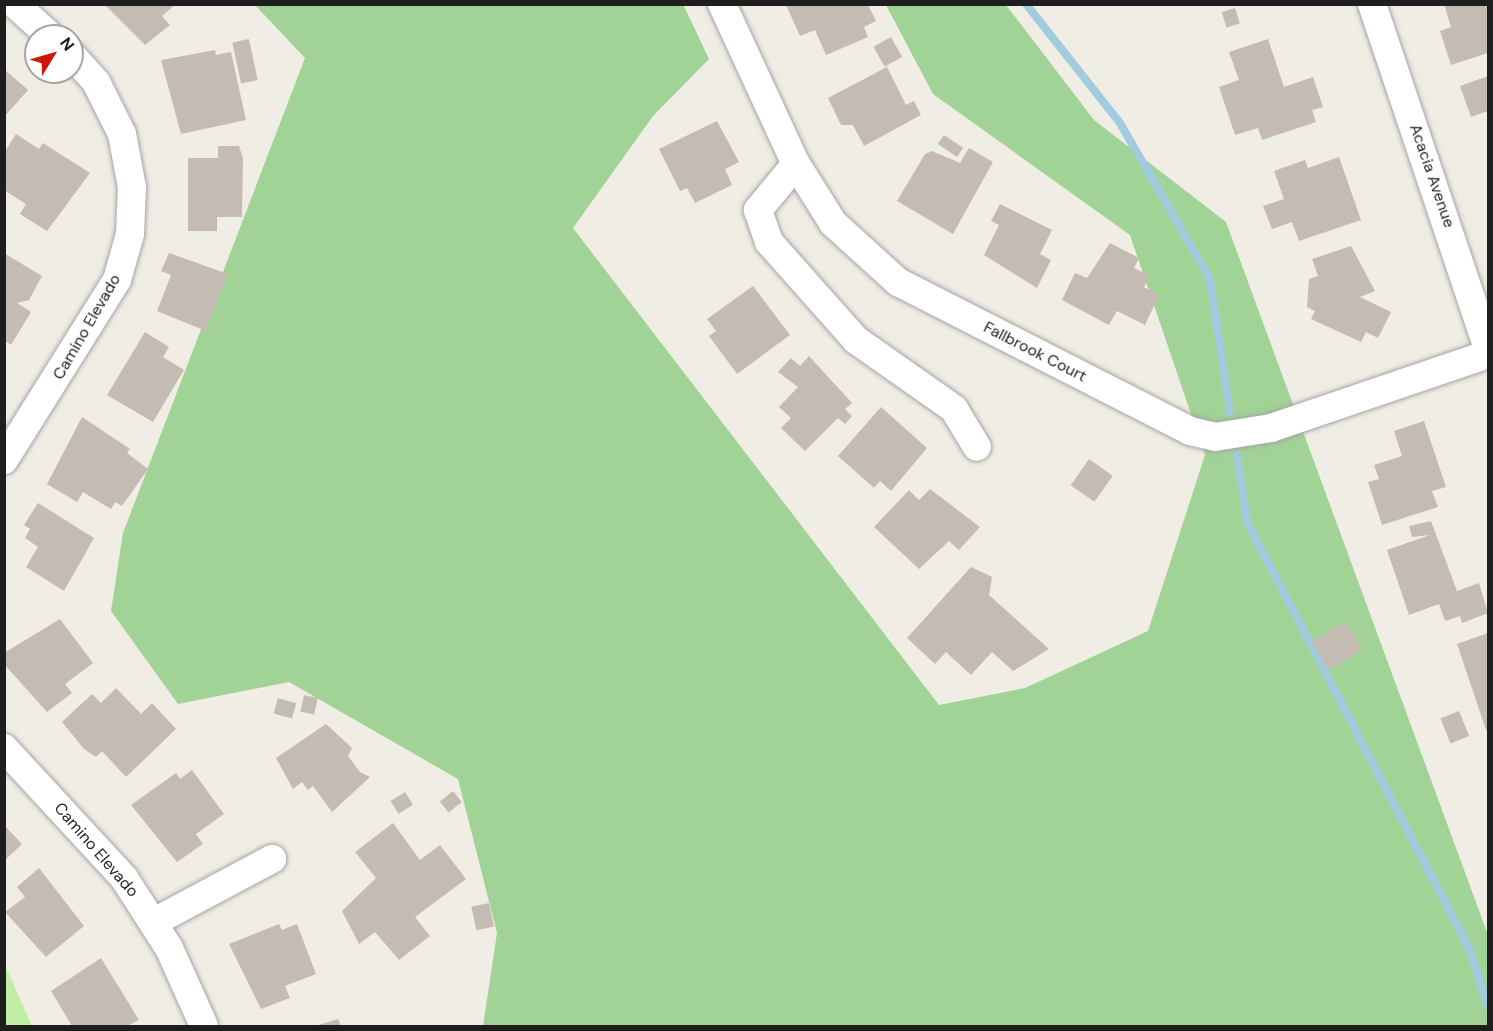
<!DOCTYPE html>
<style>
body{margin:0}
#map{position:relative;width:1493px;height:1031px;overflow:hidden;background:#f0ede4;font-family:"DM Sans",sans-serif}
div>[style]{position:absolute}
.grass>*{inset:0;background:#c1eda7}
.forest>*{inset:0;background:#a1d296}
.stream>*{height:8px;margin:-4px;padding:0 4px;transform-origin:4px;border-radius:4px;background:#a2cbe0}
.building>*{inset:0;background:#c4bcb3;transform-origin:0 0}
.roads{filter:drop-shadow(0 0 2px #a5a5a5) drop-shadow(0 0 2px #a5a5a5)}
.minor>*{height:28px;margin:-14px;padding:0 14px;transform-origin:14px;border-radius:14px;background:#fff}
span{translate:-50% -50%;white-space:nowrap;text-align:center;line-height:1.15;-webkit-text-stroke:4.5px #fff;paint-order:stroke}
.street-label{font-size:16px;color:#1e1e1e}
.frame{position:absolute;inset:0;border:6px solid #1e1e1e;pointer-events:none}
.north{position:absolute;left:24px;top:24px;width:60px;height:60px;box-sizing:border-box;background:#fff;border:2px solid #a5a5a5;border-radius:50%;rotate:53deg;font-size:16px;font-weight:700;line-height:24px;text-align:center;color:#1e1e1e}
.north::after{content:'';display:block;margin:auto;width:21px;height:27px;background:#cd1700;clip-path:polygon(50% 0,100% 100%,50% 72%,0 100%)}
</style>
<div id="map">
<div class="grass">
<i style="clip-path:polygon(4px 965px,5px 965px,32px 1026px,5px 1026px)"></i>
</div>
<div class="forest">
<i style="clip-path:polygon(683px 4px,709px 59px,653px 116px,573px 228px,939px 705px,1025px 688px,1148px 631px,1205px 455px,1130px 235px,933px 94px,886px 5px,1006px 5px,1094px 120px,1226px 222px,1488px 935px,1488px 1026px,483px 1026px,497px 933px,458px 779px,289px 682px,178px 704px,111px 611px,123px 533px,305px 58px,255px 5px)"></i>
</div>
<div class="stream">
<i style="left:1026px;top:4px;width:152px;rotate:51.7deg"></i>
<i style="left:1120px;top:123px;width:180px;rotate:60deg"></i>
<i style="left:1210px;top:279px;width:135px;rotate:81.5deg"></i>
<i style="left:1237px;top:455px;width:68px;rotate:81.5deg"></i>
<i style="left:1247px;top:522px;width:483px;rotate:62.5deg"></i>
<i style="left:1470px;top:951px;width:58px;rotate:71.9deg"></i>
</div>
<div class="building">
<i style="clip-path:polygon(104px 4px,176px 4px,162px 16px,170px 25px,145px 45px)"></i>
<i style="clip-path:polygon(1444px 4px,1488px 4px,1488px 53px,1451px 65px,1440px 31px,1451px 27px)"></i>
<i style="clip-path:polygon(786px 5px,868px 5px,876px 21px,864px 27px,868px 37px,826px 55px,815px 30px,800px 36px)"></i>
<i style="left:1235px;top:8px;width:16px;height:14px;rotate:72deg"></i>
<i style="left:891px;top:37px;width:23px;height:20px;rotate:61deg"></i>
<i style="left:249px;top:39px;width:42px;height:17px;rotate:78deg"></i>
<i style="clip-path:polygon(1268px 39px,1284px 87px,1313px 77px,1323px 107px,1312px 110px,1316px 122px,1262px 140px,1258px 128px,1235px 135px,1219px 87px,1239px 80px,1229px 52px)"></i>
<i style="clip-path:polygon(215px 50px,216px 55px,231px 52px,246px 120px,181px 134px,161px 60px)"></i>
<i style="clip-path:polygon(887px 67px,906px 105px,914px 101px,921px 115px,864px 146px,853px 125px,841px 125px,828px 98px)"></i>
<i style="clip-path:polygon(4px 69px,28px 90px,4px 117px)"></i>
<i style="clip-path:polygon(1488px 76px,1488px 111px,1471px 117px,1460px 86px)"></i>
<i style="clip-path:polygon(717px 121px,739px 162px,725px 169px,732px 185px,695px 203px,687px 188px,680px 191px,659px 149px)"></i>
<i style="clip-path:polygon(16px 134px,39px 149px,43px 143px,90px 173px,47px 231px,20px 214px,26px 204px,4px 190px,4px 153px)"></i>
<i style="left:944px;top:135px;width:23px;height:11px;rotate:34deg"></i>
<i style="clip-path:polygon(218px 146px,239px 146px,243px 158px,242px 217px,217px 217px,217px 231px,188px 231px,188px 158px,218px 158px)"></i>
<i style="clip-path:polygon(969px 148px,993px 162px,953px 234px,897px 201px,925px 154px,932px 151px,960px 163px)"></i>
<i style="clip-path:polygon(1339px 157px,1361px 220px,1299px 241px,1292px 222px,1272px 229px,1263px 206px,1284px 199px,1274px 171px,1305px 160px,1308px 168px)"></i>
<i style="clip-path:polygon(1000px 204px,1052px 230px,1040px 254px,1051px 260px,1037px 288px,984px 255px,999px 225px,991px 221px)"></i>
<i style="clip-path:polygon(1110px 243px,1139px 258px,1134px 268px,1150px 276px,1144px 287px,1159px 295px,1145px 325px,1117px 311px,1109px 325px,1062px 300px,1075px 273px,1087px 278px)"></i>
<i style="clip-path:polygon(1351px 246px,1375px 291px,1360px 297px,1391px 312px,1378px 338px,1366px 332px,1361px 342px,1311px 319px,1315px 311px,1307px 307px,1309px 279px,1318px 276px,1312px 259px)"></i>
<i style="clip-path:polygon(4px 253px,42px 276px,29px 300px,17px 303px,31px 312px,11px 345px,4px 340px)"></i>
<i style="clip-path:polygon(169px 253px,228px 274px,206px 331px,157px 311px,171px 275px,161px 271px)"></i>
<i style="clip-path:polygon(753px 286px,790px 335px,737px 374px,709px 336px,716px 331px,707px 319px)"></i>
<i style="clip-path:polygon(145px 332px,169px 347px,163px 357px,184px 370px,153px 422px,107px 395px)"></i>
<i style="clip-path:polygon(809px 356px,852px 403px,845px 409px,852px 416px,845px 424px,838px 418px,805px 451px,781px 428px,791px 418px,779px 407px,798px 387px,778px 372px,791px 358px,800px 366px)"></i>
<i style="clip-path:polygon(881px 407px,927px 448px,891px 491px,880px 481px,874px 488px,838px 456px)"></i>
<i style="clip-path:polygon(82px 417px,130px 449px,127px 453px,148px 469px,122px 506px,115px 502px,111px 509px,83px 492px,77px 502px,47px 484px)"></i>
<i style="clip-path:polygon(1424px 421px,1446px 487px,1432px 491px,1438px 507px,1382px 525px,1368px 482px,1379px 479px,1374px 465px,1402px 456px,1394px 431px)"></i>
<i style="left:1089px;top:459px;width:29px;height:32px;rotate:35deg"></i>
<i style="clip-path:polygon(930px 489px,980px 527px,959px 550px,949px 541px,919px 569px,874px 527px,909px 490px,919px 500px)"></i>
<i style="clip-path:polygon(38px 503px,94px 538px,64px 591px,26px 567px,38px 547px,25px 538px,30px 529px,24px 525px)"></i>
<i style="clip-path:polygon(1431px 521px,1457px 591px,1479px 583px,1488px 613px,1462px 623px,1460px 616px,1445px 621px,1439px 604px,1409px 615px,1387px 550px,1430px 535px,1412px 537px,1409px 526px)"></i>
<i style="clip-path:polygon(971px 567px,992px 577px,989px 595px,1049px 649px,1013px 671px,992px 652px,971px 675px,946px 652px,935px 664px,907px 638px)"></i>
<i style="clip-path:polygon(60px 619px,93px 663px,65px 684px,72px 693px,47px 712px,4px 664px,4px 653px)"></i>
<i style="left:1346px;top:621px;width:33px;height:40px;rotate:59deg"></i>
<i style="clip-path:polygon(1488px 633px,1488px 730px,1486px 730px,1457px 644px)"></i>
<i style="clip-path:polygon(116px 688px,141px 714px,152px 703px,176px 729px,126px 777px,102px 751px,96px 757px,84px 749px,62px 722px,92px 694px,101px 703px)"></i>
<i style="left:304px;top:695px;width:14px;height:17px;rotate:12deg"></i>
<i style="left:278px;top:698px;width:19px;height:16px;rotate:16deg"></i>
<i style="left:1459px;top:711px;width:27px;height:20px;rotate:68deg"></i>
<i style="clip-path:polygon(326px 724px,352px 748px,348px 756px,360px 772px,370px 777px,332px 812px,313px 786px,308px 790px,302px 782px,293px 789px,276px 758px)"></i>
<i style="clip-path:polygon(192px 770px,224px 814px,196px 834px,203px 844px,177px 862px,131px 805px,176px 773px,180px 779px)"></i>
<i style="left:453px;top:791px;width:14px;height:17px;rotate:51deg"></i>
<i style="left:405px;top:792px;width:15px;height:17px;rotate:58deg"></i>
<i style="clip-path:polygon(393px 823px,420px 860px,440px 845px,466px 879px,415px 917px,430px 936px,399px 960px,375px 932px,359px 944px,342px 911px,376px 878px,355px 852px)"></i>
<i style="clip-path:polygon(4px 825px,22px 844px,4px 861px)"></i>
<i style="clip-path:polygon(39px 868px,84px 926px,46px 957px,5px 912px,25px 897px,17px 887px)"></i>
<i style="left:489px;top:903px;width:24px;height:18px;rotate:78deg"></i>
<i style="clip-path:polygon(279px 924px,282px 930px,297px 924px,316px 974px,285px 986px,290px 998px,261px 1009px,229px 944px)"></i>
<i style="clip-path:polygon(101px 958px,139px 1020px,127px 1026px,72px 1026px,51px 991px)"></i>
<i style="clip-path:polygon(338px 1019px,341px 1026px,315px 1026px)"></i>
</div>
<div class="roads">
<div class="minor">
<i style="left:15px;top:4px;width:47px;rotate:42.4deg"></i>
<i style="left:722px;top:4px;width:176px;rotate:65.2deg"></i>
<i style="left:796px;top:164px;width:70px;rotate:57.9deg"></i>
<i style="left:833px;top:223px;width:88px;rotate:42.2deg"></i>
<i style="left:898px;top:282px;width:328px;rotate:27deg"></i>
<i style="left:1190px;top:431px;width:26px;rotate:13deg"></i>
<i style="left:1215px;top:437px;width:57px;rotate:-9.1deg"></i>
<i style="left:1271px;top:428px;width:229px;rotate:-18.8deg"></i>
<i style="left:1372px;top:4px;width:363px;rotate:71.4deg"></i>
<i style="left:796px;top:164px;width:60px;rotate:129.6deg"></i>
<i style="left:758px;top:210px;width:34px;rotate:71deg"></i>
<i style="left:769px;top:242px;width:131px;rotate:48.4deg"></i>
<i style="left:856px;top:340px;width:120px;rotate:35.1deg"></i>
<i style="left:954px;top:409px;width:44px;rotate:58.8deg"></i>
<i style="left:4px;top:460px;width:213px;rotate:-57.9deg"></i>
<i style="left:117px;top:280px;width:48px;rotate:-74.2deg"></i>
<i style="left:130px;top:234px;width:47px;rotate:-87.6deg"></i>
<i style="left:132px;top:187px;width:54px;rotate:-100.7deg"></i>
<i style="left:122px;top:134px;width:58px;rotate:-116.6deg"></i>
<i style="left:96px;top:82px;width:36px;rotate:-132deg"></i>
<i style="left:4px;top:748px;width:177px;rotate:47.3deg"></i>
<i style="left:124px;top:878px;width:83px;rotate:57.3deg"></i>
<i style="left:169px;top:948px;width:85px;rotate:65.8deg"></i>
<i style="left:154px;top:922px;width:134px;rotate:-28.1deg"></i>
</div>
</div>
<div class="street-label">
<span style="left:1432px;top:176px;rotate:71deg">Acacia Avenue</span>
<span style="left:87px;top:327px;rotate:-60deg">Camino Elevado</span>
<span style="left:1035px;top:352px;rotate:27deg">Fallbrook Court</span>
<span style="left:96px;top:850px;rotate:49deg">Camino Elevado</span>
</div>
<div class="frame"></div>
<div class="north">N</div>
</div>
